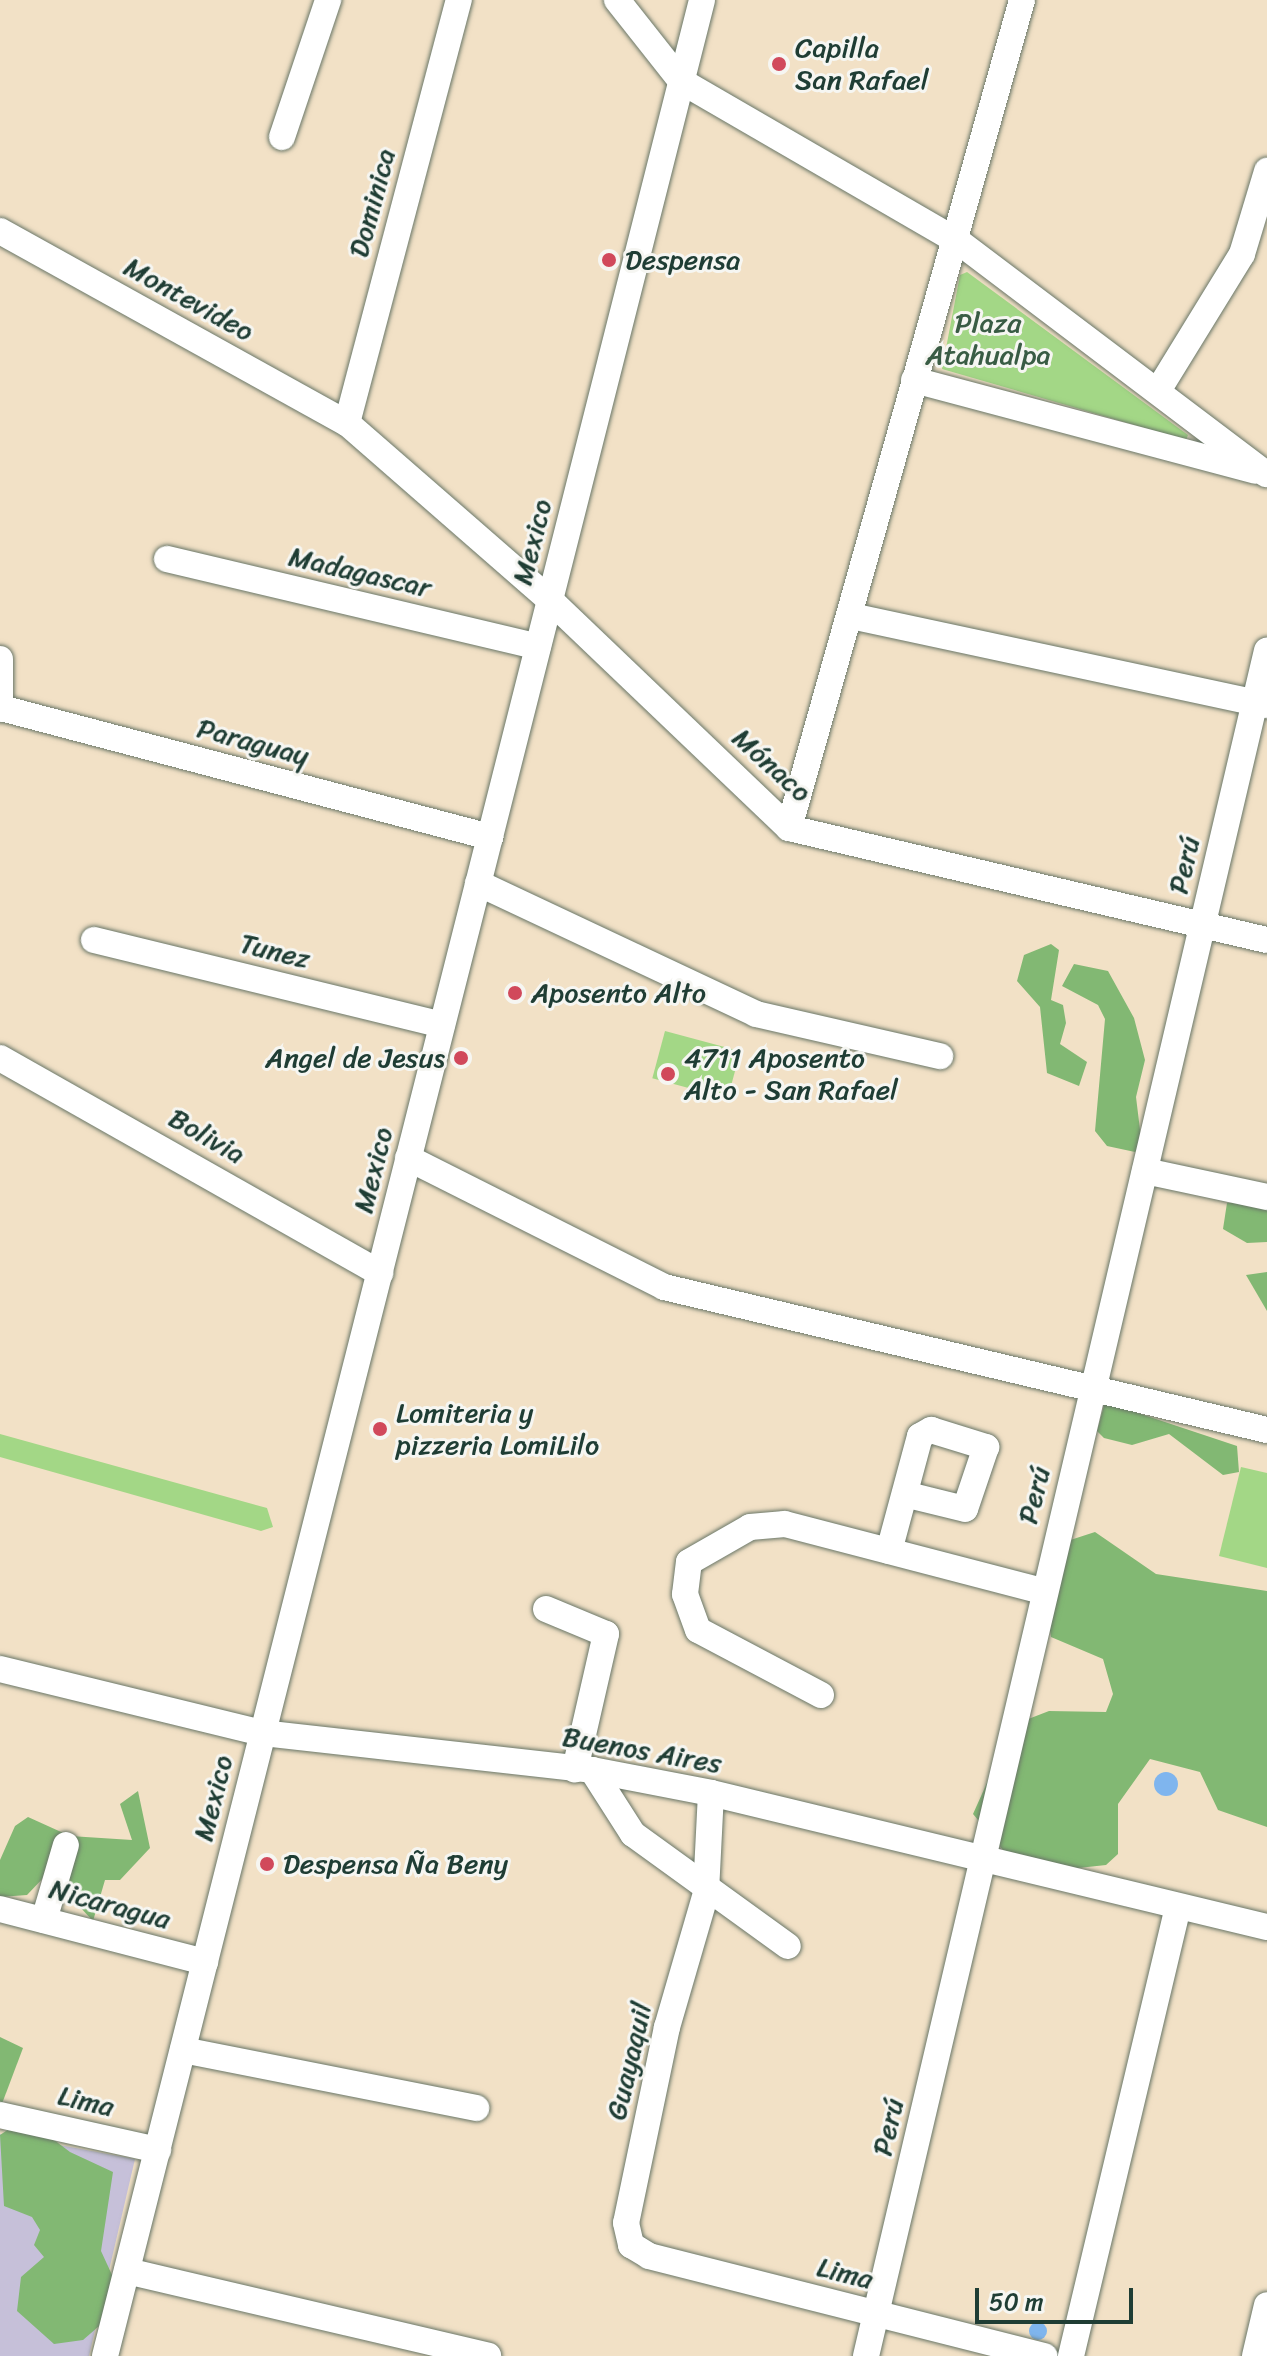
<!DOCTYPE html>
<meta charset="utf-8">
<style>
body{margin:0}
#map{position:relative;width:1267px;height:2356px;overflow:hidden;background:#f2e1c6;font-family:Sriracha,sans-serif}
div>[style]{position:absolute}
.industrial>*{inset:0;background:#c6c0d9}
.green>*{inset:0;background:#a3d786;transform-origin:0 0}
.forest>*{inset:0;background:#82b873}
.water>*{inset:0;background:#7fb5ee}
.round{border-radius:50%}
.roads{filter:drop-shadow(0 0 2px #697667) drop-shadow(0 0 2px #697667)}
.minor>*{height:26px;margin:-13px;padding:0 13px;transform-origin:13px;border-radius:13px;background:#fff}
.dots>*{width:22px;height:22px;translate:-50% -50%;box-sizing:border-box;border:4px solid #f6f6f2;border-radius:50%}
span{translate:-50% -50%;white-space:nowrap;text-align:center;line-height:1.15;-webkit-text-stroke:6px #f6f6f2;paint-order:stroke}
.poi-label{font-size:28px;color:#1f3d34}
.left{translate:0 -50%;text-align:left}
.right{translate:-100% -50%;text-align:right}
.street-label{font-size:28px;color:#1f3d34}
.park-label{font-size:28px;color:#395c44}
.scale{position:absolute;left:975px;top:2288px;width:158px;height:36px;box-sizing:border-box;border:4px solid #1f3d34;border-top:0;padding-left:10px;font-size:24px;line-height:28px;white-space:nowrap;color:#1f3d34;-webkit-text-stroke:6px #f6f6f2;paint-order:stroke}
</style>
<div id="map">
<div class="industrial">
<i style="clip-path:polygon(0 2134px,135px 2159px,89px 2356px,0 2356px)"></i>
</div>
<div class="green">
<i style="clip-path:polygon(967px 272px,1188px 435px,1186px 440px,942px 369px,960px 275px)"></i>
<i style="left:665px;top:1031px;width:78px;height:49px;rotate:15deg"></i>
<i style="clip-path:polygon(0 1434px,267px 1508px,273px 1527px,261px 1531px,0 1457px)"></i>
<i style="clip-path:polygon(1241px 1467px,1267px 1473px,1267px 1568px,1219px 1556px)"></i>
</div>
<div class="forest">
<i style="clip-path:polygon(1051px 944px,1059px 950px,1051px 1000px,1063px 1005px,1066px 1023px,1060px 1044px,1087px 1062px,1079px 1086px,1047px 1073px,1040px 1007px,1017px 981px,1024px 955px)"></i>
<i style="clip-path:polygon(1074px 964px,1108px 971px,1134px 1018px,1145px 1060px,1136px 1097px,1142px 1146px,1135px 1152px,1107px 1146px,1095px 1131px,1105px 1019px,1098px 1005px,1062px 986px)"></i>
<i style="clip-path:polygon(1267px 1198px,1267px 1242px,1247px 1243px,1223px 1229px,1227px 1203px)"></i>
<i style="clip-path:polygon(1267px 1272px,1267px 1311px,1246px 1275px)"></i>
<i style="clip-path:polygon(1105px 1402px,1237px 1446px,1239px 1472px,1223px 1475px,1169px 1434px,1132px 1445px,1104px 1438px,1097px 1431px)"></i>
<i style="clip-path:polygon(1095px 1532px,1156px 1574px,1267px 1591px,1267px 1827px,1218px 1810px,1200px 1772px,1150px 1759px,1118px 1804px,1118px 1854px,1106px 1865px,1023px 1874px,973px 1814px,1013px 1725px,1049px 1711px,1106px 1712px,1113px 1694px,1103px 1659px,1051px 1637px,1048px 1618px,1058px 1544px)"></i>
<i style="clip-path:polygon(138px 1791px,150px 1848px,120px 1880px,105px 1880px,93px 1921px,48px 1873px,27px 1895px,0 1897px,0 1860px,15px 1826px,28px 1817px,70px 1836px,132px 1840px,120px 1804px)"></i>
<i style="clip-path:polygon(0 2037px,23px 2048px,0 2109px)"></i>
<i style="clip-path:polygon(18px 2123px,33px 2124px,70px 2152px,113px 2172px,101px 2251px,119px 2290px,106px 2320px,83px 2340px,54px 2344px,17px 2311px,21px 2277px,44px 2257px,34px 2245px,40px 2230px,32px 2217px,4px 2206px,0 2135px)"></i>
</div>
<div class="water">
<i class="round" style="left:1154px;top:1772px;width:24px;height:24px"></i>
<i class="round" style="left:1029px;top:2322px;width:18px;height:18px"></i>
</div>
<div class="roads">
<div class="minor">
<i style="left:617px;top:0;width:103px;rotate:51.7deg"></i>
<i style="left:681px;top:81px;width:321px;rotate:30.1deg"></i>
<i style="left:959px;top:242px;width:385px;rotate:37.1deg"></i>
<i style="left:282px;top:137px;width:145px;rotate:-71.4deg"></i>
<i style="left:0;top:231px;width:397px;rotate:29deg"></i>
<i style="left:347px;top:423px;width:269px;rotate:41.1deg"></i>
<i style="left:550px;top:600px;width:330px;rotate:43.7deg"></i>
<i style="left:789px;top:828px;width:491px;rotate:13.2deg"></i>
<i style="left:914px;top:380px;width:353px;rotate:14.9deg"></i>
<i style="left:1159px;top:389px;width:158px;rotate:-58.4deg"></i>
<i style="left:1242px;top:254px;width:87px;rotate:-73.2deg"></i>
<i style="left:347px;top:423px;width:438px;rotate:-75.2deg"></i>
<i style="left:167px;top:559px;width:381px;rotate:13.3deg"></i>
<i style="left:851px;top:616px;width:425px;rotate:12.1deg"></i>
<i style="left:0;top:659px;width:50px;rotate:90deg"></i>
<i style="left:1px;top:708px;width:506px;rotate:14.78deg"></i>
<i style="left:789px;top:828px;width:860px;rotate:-74.28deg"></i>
<i style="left:478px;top:883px;width:307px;rotate:25.2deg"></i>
<i style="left:756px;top:1014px;width:189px;rotate:12.9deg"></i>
<i style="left:94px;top:940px;width:358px;rotate:13.7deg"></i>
<i style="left:0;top:1058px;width:437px;rotate:29.5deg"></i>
<i style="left:408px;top:1158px;width:287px;rotate:26.7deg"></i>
<i style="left:664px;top:1287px;width:620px;rotate:13.34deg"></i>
<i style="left:1145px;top:1171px;width:125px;rotate:12deg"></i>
<i style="left:889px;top:1551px;width:119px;rotate:-74.9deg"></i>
<i style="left:920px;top:1436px;width:13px;rotate:-29deg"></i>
<i style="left:931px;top:1430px;width:58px;rotate:17.2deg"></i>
<i style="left:986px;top:1447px;width:65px;rotate:108.7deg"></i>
<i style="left:965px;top:1509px;width:59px;rotate:-166.2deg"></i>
<i style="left:546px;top:1609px;width:65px;rotate:22.6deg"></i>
<i style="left:606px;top:1634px;width:139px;rotate:102.9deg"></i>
<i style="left:0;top:1669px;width:271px;rotate:13.7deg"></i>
<i style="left:263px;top:1733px;width:331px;rotate:6.4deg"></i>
<i style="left:592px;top:1770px;width:121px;rotate:10.9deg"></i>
<i style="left:711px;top:1793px;width:572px;rotate:13.55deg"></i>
<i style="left:821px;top:1695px;width:139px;rotate:-152.1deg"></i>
<i style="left:698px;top:1630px;width:38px;rotate:-110deg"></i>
<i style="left:685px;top:1594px;width:32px;rotate:-83deg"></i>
<i style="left:689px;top:1562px;width:70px;rotate:-29.8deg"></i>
<i style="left:750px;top:1527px;width:35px;rotate:-5deg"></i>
<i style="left:785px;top:1524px;width:267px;rotate:14.6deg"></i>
<i style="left:592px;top:1770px;width:76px;rotate:57.4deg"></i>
<i style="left:633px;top:1834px;width:191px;rotate:35.9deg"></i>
<i style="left:711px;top:1793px;width:100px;rotate:92.9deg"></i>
<i style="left:706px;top:1893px;width:140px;rotate:106.2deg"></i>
<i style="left:667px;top:2027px;width:200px;rotate:101.8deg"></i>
<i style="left:626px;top:2223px;width:23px;rotate:77deg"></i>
<i style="left:631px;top:2245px;width:21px;rotate:31deg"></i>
<i style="left:649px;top:2256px;width:408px;rotate:14.2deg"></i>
<i style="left:0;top:1909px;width:212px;rotate:14.5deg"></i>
<i style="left:44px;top:1920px;width:78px;rotate:-73.7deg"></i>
<i style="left:183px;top:2050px;width:299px;rotate:11.2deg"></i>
<i style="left:0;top:2115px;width:162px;rotate:12.5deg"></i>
<i style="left:127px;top:2271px;width:371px;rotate:13.2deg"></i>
<i style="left:105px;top:2356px;width:2430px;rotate:-75.78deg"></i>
<i style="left:866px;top:2356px;width:1752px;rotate:-76.77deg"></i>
<i style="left:1071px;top:2356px;width:462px;rotate:-76.6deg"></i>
<i style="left:1255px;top:2356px;width:52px;rotate:-76.8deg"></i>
</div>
</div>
<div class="dots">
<i style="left:779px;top:64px;background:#d1495b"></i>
<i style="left:609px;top:260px;background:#d1495b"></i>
<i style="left:515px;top:993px;background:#d1495b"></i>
<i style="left:461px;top:1058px;background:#d1495b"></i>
<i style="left:668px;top:1074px;background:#d1495b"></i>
<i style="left:380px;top:1429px;background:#d1495b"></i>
<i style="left:267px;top:1864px;background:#d1495b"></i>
</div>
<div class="poi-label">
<span class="left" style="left:795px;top:64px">Capilla<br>San Rafael</span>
<span class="left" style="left:625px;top:260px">Despensa</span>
<span class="left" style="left:531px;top:993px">Aposento Alto</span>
<span class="right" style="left:445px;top:1058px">Angel de Jesus</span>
<span class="left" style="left:684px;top:1074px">4711 Aposento<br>Alto - San Rafael</span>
<span class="left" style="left:396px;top:1429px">Lomiteria y<br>pizzeria LomiLilo</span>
<span class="left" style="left:283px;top:1864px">Despensa Ña Beny</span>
</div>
<div class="street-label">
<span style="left:372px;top:203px;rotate:-75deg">Dominica</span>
<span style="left:189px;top:299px;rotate:29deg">Montevideo</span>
<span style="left:532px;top:542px;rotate:-76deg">Mexico</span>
<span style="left:360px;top:572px;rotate:13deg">Madagascar</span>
<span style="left:253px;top:742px;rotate:15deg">Paraguay</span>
<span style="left:772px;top:765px;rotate:42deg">Mónaco</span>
<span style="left:1184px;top:865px;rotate:-77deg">Perú</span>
<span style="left:275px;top:951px;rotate:14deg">Tunez</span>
<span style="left:207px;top:1136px;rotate:30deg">Bolivia</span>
<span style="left:373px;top:1170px;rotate:-76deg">Mexico</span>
<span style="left:1034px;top:1495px;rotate:-76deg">Perú</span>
<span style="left:642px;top:1750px;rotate:10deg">Buenos Aires</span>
<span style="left:213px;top:1798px;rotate:-76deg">Mexico</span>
<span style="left:110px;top:1904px;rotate:15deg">Nicaragua</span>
<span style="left:629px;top:2061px;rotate:-77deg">Guayaquil</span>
<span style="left:86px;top:2101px;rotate:13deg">Lima</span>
<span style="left:888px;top:2127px;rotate:-77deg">Perú</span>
<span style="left:845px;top:2273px;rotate:14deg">Lima</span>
</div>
<div class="park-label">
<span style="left:988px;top:339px">Plaza<br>Atahualpa</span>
</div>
<div class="scale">50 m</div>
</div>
